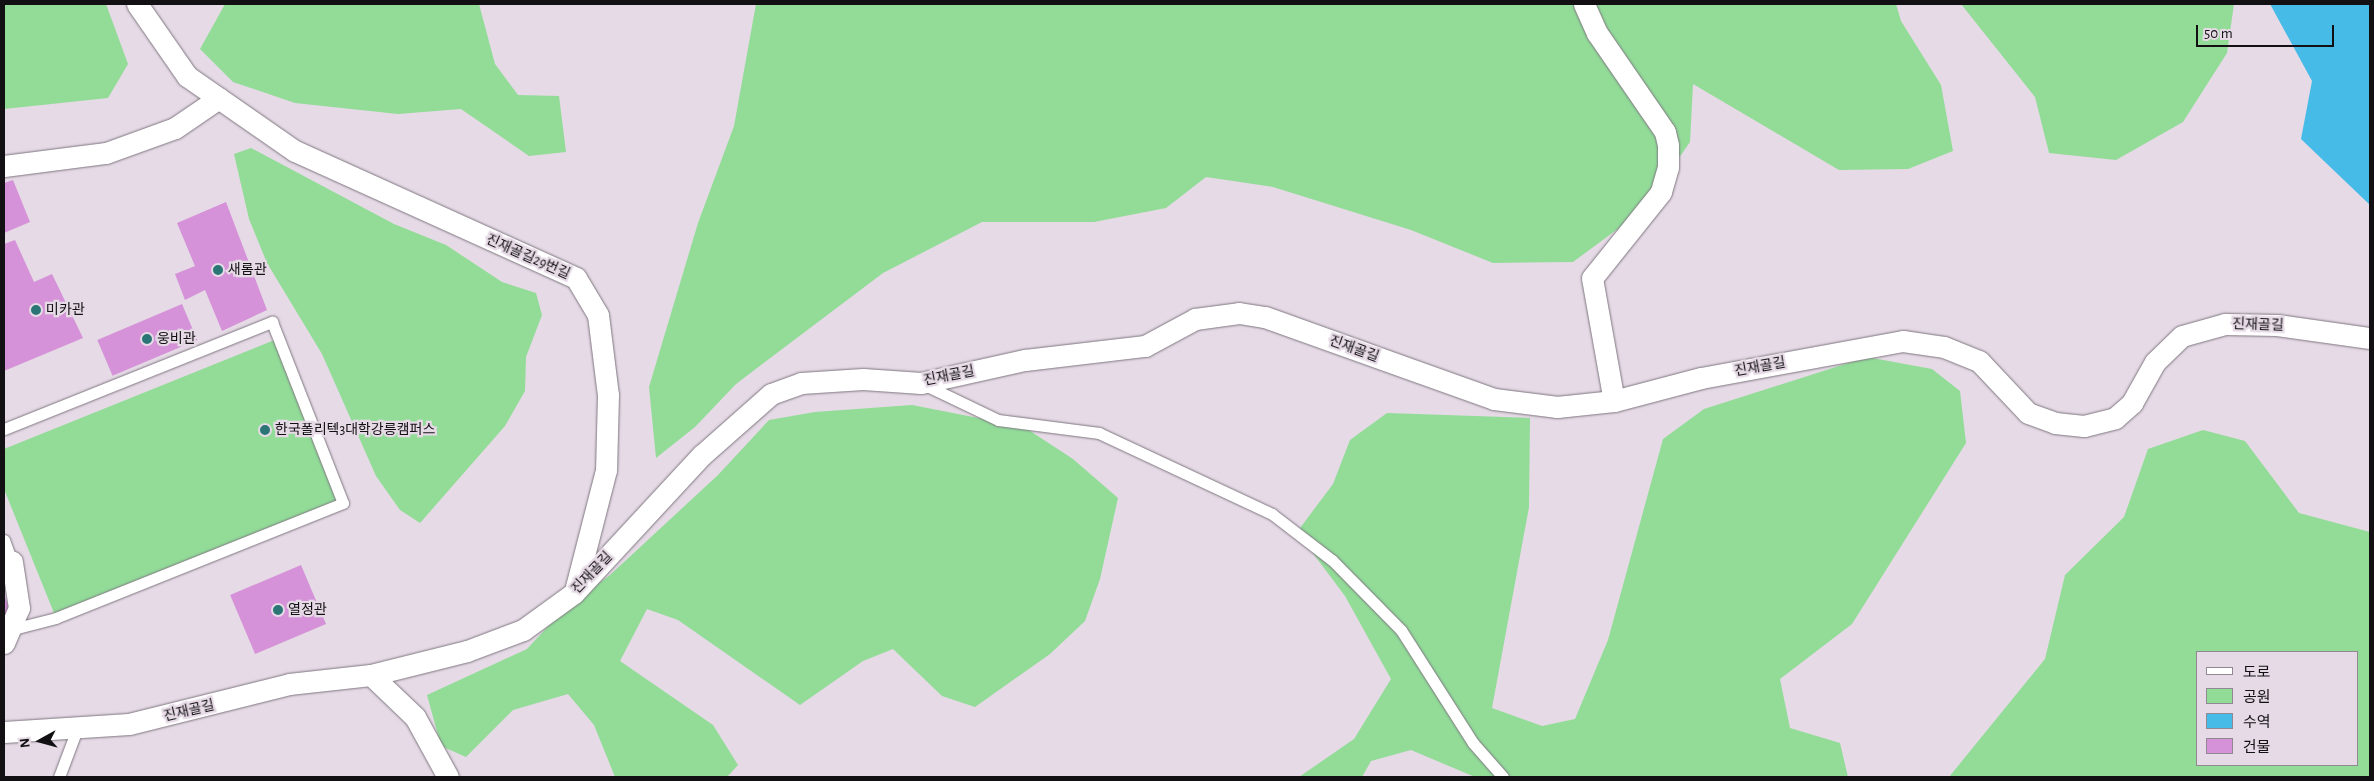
<!DOCTYPE html>
<meta charset="utf-8">
<style>
body{margin:0}
#map{position:relative;width:2374px;height:781px;overflow:hidden;background:#e5dae5;font-family:"Alegreya Sans","Noto Sans KR",sans-serif}
div>[style]{position:absolute}
.green>*{inset:0;background:#92dc98}
.water>*{inset:0;background:#46bbe8}
.building>*{inset:0;background:#d592d8;transform-origin:0 0}
.roads{filter:drop-shadow(0 0 1px #7f7680) drop-shadow(0 0 1px #7f7680)}
.service>*{height:11px;margin:-5.5px;padding:0 5.5px;transform-origin:5.5px;border-radius:5.5px;background:#fff}
.minor>*{height:21px;margin:-10.5px;padding:0 10.5px;transform-origin:10.5px;border-radius:10.5px;background:#fff}
.dots>*{width:14px;height:14px;translate:-50% -50%;box-sizing:border-box;border:2px solid #e5dae5;border-radius:50%}
span{translate:-50% -50%;white-space:nowrap;text-align:center;line-height:1.15;-webkit-text-stroke:4.5px #e5dae5;paint-order:stroke}
.street-label{font-size:14px;color:#131014}
.poi-label{font-size:14px;color:#131014}
.left{translate:0 -50%;text-align:left}
.frame{position:absolute;inset:0;border:5px solid #131014;pointer-events:none}
.legend{position:absolute;left:2196px;top:651px;width:162px;height:115px;box-sizing:border-box;background:#e5dae5;border:1px solid #918991;margin:0;padding:6px 9px;list-style:none;font-size:15px;color:#131014}
.legend li{display:flex;align-items:center;gap:10px;height:25px}
.legend b{width:25px;border:1px solid #918991}
.north{position:absolute;left:15px;top:716px;width:50px;height:50px;-webkit-text-stroke:4px #e5dae5;paint-order:stroke;rotate:263deg;font-size:14px;font-weight:700;line-height:20px;text-align:center;color:#131014}
.north::after{content:'';display:block;margin:auto;width:18px;height:22px;background:#131014;clip-path:polygon(50% 0,100% 100%,50% 72%,0 100%)}
.scale{position:absolute;left:2196px;top:25px;width:138px;height:22px;box-sizing:border-box;border:2px solid #131014;border-top:0;padding-left:6px;font-size:15px;line-height:18px;white-space:nowrap;color:#131014;-webkit-text-stroke:4px #e5dae5;paint-order:stroke}
</style>
<div id="map">
<div class="green">
<i style="clip-path:polygon(4px 4px,106px 4px,128px 64px,108px 98px,4px 109px)"></i>
<i style="clip-path:polygon(225px 4px,479px 4px,495px 64px,518px 95px,559px 96px,566px 152px,529px 156px,461px 109px,398px 114px,295px 103px,233px 82px,200px 49px)"></i>
<i style="clip-path:polygon(756px 4px,1896px 4px,1901px 21px,1941px 85px,1953px 151px,1908px 169px,1839px 170px,1693px 84px,1690px 142px,1642px 211px,1573px 262px,1493px 263px,1411px 230px,1273px 187px,1206px 177px,1166px 208px,1094px 222px,982px 222px,883px 273px,736px 384px,695px 427px,656px 458px,649px 387px,698px 223px,734px 126px)"></i>
<i style="clip-path:polygon(1961px 4px,2234px 4px,2227px 53px,2183px 122px,2116px 160px,2049px 153px,2035px 97px)"></i>
<i style="clip-path:polygon(251px 148px,394px 224px,446px 245px,502px 282px,536px 293px,542px 315px,526px 357px,525px 391px,505px 426px,420px 523px,400px 510px,376px 476px,322px 354px,267px 263px,249px 219px,234px 154px)"></i>
<i style="clip-path:polygon(277px 339px,343px 503px,56px 618px,4px 489px,4px 449px)"></i>
<i style="clip-path:polygon(1867px 357px,1932px 369px,1960px 391px,1966px 443px,1852px 624px,1780px 679px,1790px 728px,1840px 743px,1848px 777px,1475px 777px,1411px 750px,1371px 761px,1362px 777px,1299px 777px,1354px 739px,1391px 679px,1345px 596px,1297px 532px,1333px 484px,1350px 440px,1387px 413px,1530px 418px,1529px 507px,1492px 708px,1542px 726px,1575px 719px,1608px 640px,1663px 439px,1704px 409px)"></i>
<i style="clip-path:polygon(912px 405px,1024px 427px,1073px 459px,1118px 498px,1100px 579px,1085px 621px,1050px 654px,975px 707px,942px 696px,893px 649px,863px 661px,800px 705px,678px 620px,647px 609px,620px 661px,713px 725px,738px 765px,727px 777px,615px 777px,594px 725px,568px 694px,513px 710px,466px 757px,441px 746px,427px 695px,527px 649px,565px 608px,610px 575px,718px 475px,769px 420px,815px 412px)"></i>
<i style="clip-path:polygon(evenodd,2203px 430px,2245px 441px,2299px 513px,2370px 532px,2370px 777px,1949px 777px,2045px 659px,2065px 575px,2124px 517px,2148px 449px,2203px 430px,2198px 652px,2358px 652px,2358px 765px,2198px 765px,2198px 652px)"></i>
</div>
<div class="water">
<i style="clip-path:polygon(2270px 4px,2370px 4px,2370px 205px,2301px 139px,2312px 81px)"></i>
</div>
<div class="building">
<i style="clip-path:polygon(13px 180px,30px 222px,4px 233px,4px 183px)"></i>
<i style="clip-path:polygon(226px 202px,267px 310px,222px 331px,205px 290px,185px 300px,175px 274px,195px 266px,177px 223px)"></i>
<i style="clip-path:polygon(15px 240px,34px 282px,52px 274px,83px 338px,4px 371px,4px 244px)"></i>
<i style="left:182px;top:304px;width:39px;height:92px;rotate:67deg"></i>
<i style="left:301px;top:565px;width:64px;height:77px;rotate:67deg"></i>
<i style="clip-path:polygon(4px 595px,13px 616px,4px 620px)"></i>
</div>
<div class="roads">
<div class="service">
<i style="left:923px;top:384px;width:83px;rotate:25.6deg"></i>
<i style="left:998px;top:420px;width:102px;rotate:7.3deg"></i>
<i style="left:1099px;top:433px;width:191px;rotate:25.1deg"></i>
<i style="left:1272px;top:514px;width:76px;rotate:37.5deg"></i>
<i style="left:1332px;top:560px;width:98px;rotate:45.4deg"></i>
<i style="left:1401px;top:630px;width:134px;rotate:57.5deg"></i>
<i style="left:1473px;top:743px;width:45px;rotate:48.6deg"></i>
<i style="left:4px;top:429px;width:289px;rotate:-21.8deg"></i>
<i style="left:272px;top:322px;width:194px;rotate:68.6deg"></i>
<i style="left:343px;top:503px;width:309px;rotate:158.2deg"></i>
<i style="left:56px;top:618px;width:49px;rotate:165.7deg"></i>
<i style="left:4px;top:540px;width:23px;rotate:70deg"></i>
<i style="left:59px;top:777px;width:51px;rotate:-69.4deg"></i>
</div>
<div class="minor">
<i style="left:137px;top:4px;width:88px;rotate:55.2deg"></i>
<i style="left:187px;top:76px;width:131px;rotate:34.8deg"></i>
<i style="left:295px;top:151px;width:308px;rotate:24.3deg"></i>
<i style="left:576px;top:278px;width:43px;rotate:59.3deg"></i>
<i style="left:598px;top:315px;width:81px;rotate:82.9deg"></i>
<i style="left:608px;top:395px;width:75px;rotate:91.5deg"></i>
<i style="left:606px;top:470px;width:125px;rotate:104.4deg"></i>
<i style="left:1584px;top:4px;width:32px;rotate:66deg"></i>
<i style="left:1597px;top:33px;width:120px;rotate:55.5deg"></i>
<i style="left:1665px;top:132px;width:13px;rotate:77deg"></i>
<i style="left:1668px;top:145px;width:22px;rotate:90deg"></i>
<i style="left:1668px;top:167px;width:26px;rotate:106deg"></i>
<i style="left:1661px;top:192px;width:110px;rotate:128.7deg"></i>
<i style="left:1592px;top:278px;width:125px;rotate:79.9deg"></i>
<i style="left:4px;top:166px;width:103px;rotate:-7.3deg"></i>
<i style="left:106px;top:153px;width:73px;rotate:-19.9deg"></i>
<i style="left:175px;top:128px;width:53px;rotate:-34.3deg"></i>
<i style="left:4px;top:643px;width:38px;rotate:-67deg"></i>
<i style="left:19px;top:608px;width:47px;rotate:-98.7deg"></i>
<i style="left:371px;top:675px;width:61px;rotate:43.7deg"></i>
<i style="left:415px;top:717px;width:68px;rotate:61.2deg"></i>
<i style="left:4px;top:732px;width:125px;rotate:-3.7deg"></i>
<i style="left:129px;top:724px;width:165px;rotate:-14deg"></i>
<i style="left:289px;top:684px;width:82px;rotate:-6.3deg"></i>
<i style="left:371px;top:675px;width:99px;rotate:-14deg"></i>
<i style="left:467px;top:651px;width:60px;rotate:-20.6deg"></i>
<i style="left:523px;top:630px;width:63px;rotate:-36deg"></i>
<i style="left:574px;top:593px;width:188px;rotate:-47.2deg"></i>
<i style="left:702px;top:455px;width:92px;rotate:-41.5deg"></i>
<i style="left:771px;top:394px;width:32px;rotate:-20deg"></i>
<i style="left:801px;top:383px;width:62px;rotate:-3.7deg"></i>
<i style="left:863px;top:379px;width:58px;rotate:3.9deg"></i>
<i style="left:921px;top:383px;width:107px;rotate:-12.5deg"></i>
<i style="left:1025px;top:360px;width:121px;rotate:-6.7deg"></i>
<i style="left:1145px;top:346px;width:57px;rotate:-28.4deg"></i>
<i style="left:1195px;top:319px;width:44px;rotate:-7.8deg"></i>
<i style="left:1239px;top:313px;width:26px;rotate:9deg"></i>
<i style="left:1265px;top:317px;width:243px;rotate:19.7deg"></i>
<i style="left:1494px;top:399px;width:64px;rotate:7.2deg"></i>
<i style="left:1557px;top:407px;width:57px;rotate:-6deg"></i>
<i style="left:1614px;top:401px;width:90px;rotate:-14.8deg"></i>
<i style="left:1701px;top:378px;width:205px;rotate:-10.4deg"></i>
<i style="left:1903px;top:341px;width:41px;rotate:8.3deg"></i>
<i style="left:1944px;top:347px;width:38px;rotate:22deg"></i>
<i style="left:1979px;top:361px;width:71px;rotate:46.7deg"></i>
<i style="left:2028px;top:413px;width:29px;rotate:20deg"></i>
<i style="left:2055px;top:423px;width:29px;rotate:6deg"></i>
<i style="left:2084px;top:426px;width:32px;rotate:-14deg"></i>
<i style="left:2115px;top:418px;width:23px;rotate:-41deg"></i>
<i style="left:2132px;top:403px;width:47px;rotate:-60.7deg"></i>
<i style="left:2155px;top:362px;width:37px;rotate:-44deg"></i>
<i style="left:2182px;top:336px;width:45px;rotate:-15.6deg"></i>
<i style="left:2225px;top:324px;width:52px;rotate:1.1deg"></i>
<i style="left:2277px;top:325px;width:94px;rotate:8deg"></i>
</div>
</div>
<div class="dots">
<i style="left:218px;top:270px;background:#2b7576"></i>
<i style="left:36px;top:310px;background:#2b7576"></i>
<i style="left:147px;top:339px;background:#2b7576"></i>
<i style="left:265px;top:430px;background:#2b7576"></i>
<i style="left:278px;top:610px;background:#2b7576"></i>
</div>
<div class="street-label">
<span style="left:528px;top:257px;rotate:24deg">진재골길29번길</span>
<span style="left:2258px;top:325px;rotate:2deg">진재골길</span>
<span style="left:1354px;top:349px;rotate:20deg">진재골길</span>
<span style="left:1760px;top:367px;rotate:-10deg">진재골길</span>
<span style="left:949px;top:376px;rotate:-11deg">진재골길</span>
<span style="left:592px;top:573px;rotate:-46deg">진재골길</span>
<span style="left:189px;top:711px;rotate:-13deg">진재골길</span>
</div>
<div class="poi-label">
<span class="left" style="left:228px;top:270px">새롬관</span>
<span class="left" style="left:46px;top:310px">미카관</span>
<span class="left" style="left:157px;top:339px">웅비관</span>
<span class="left" style="left:275px;top:430px">한국폴리텍3대학강릉캠퍼스</span>
<span class="left" style="left:288px;top:610px">열정관</span>
</div>
<div class="frame"></div>
<ul class="legend">
<li><b style="height:6px;background:#fff"></b>도로</li>
<li><b style="height:14px;background:#92dc98"></b>공원</li>
<li><b style="height:14px;background:#46bbe8"></b>수역</li>
<li><b style="height:14px;background:#d592d8"></b>건물</li>
</ul>
<div class="north">N</div>
<div class="scale">50 m</div>
</div>
